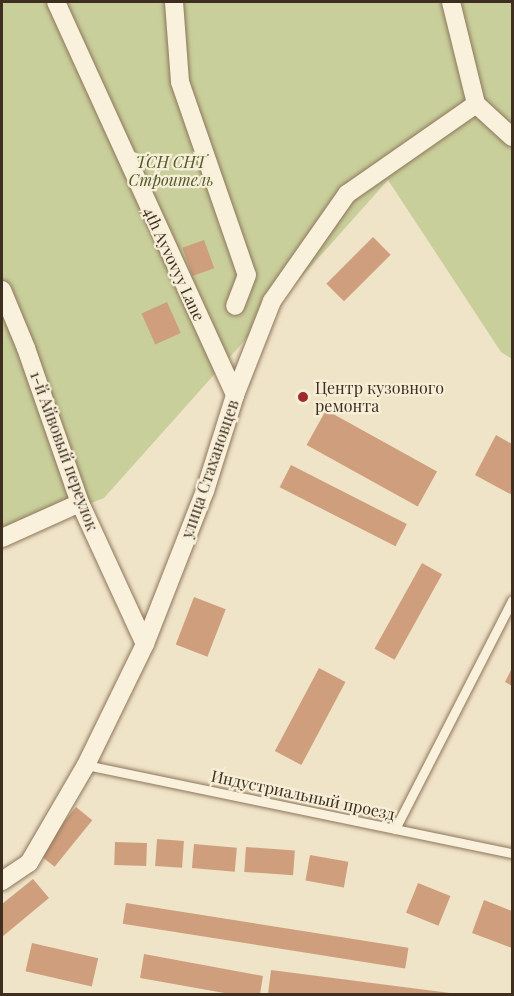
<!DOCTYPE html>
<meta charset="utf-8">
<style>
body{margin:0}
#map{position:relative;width:514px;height:996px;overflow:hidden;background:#f0e4c8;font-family:"Playfair Display",serif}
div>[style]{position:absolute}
.green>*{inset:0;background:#c9cf9b}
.building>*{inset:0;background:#cf9f7d;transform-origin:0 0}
.roads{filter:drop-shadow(0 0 2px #8d765c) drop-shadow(0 0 2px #8d765c)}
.lane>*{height:9px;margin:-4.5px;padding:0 4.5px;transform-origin:4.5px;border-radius:4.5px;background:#faf1dc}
.street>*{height:18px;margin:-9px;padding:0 9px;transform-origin:9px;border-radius:9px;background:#faf1dc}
.dots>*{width:16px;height:16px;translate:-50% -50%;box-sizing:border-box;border:3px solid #f7eed8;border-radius:50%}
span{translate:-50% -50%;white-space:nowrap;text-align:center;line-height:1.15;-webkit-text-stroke:4.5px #f7eed8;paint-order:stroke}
.park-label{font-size:16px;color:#4d5a26;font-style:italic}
.street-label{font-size:16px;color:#3d2e20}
.poi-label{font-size:16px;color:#3d2e20}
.left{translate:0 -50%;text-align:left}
.frame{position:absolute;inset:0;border:3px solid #3d2e20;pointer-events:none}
</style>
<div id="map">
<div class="green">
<i style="clip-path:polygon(2px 2px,512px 2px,512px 359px,501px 352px,388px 180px,104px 498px,2px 538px)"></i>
</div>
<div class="building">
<i style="left:373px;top:237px;width:25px;height:66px;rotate:45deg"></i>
<i style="left:204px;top:240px;width:30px;height:23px;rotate:70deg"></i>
<i style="left:167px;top:302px;width:34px;height:28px;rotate:66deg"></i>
<i style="left:326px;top:410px;width:127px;height:40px;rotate:29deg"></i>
<i style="clip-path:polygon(496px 435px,512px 444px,512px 495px,475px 475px)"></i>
<i style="left:291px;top:465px;width:130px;height:25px;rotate:27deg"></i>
<i style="left:422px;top:563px;width:23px;height:98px;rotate:29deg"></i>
<i style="left:194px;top:597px;width:34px;height:51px;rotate:21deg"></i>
<i style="left:319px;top:668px;width:30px;height:94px;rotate:28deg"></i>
<i style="clip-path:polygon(512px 668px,512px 686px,505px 682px)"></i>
<i style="left:76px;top:807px;width:21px;height:60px;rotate:39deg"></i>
<i style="left:157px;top:839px;width:27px;height:27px;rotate:4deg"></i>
<i style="left:115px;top:842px;width:32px;height:23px;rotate:2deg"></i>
<i style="left:194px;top:844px;width:43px;height:24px;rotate:5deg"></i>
<i style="left:246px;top:847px;width:49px;height:25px;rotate:4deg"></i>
<i style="left:310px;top:855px;width:39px;height:26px;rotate:10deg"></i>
<i style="clip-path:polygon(33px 879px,49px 898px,2px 937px,2px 904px)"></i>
<i style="left:418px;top:883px;width:35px;height:32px;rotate:22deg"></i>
<i style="clip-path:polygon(484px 900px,512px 911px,512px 948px,472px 933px)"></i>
<i style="left:126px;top:903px;width:286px;height:21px;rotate:9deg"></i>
<i style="left:32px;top:943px;width:68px;height:29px;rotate:13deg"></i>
<i style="clip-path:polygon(144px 954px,263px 976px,260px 994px,230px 994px,140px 978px)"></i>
<i style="clip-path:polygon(271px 970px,450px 993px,450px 994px,268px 994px)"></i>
</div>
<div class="roads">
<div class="lane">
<i style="left:86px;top:765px;width:435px;rotate:11.7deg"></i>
<i style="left:395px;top:829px;width:257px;rotate:-62.9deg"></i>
</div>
<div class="street">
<i style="left:56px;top:2px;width:432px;rotate:65.5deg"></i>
<i style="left:174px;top:2px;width:80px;rotate:85.7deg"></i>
<i style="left:180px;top:82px;width:204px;rotate:70.9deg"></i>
<i style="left:247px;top:275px;width:33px;rotate:111deg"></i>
<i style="left:451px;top:2px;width:105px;rotate:76.2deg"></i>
<i style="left:476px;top:104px;width:49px;rotate:42.5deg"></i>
<i style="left:2px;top:290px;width:63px;rotate:67.5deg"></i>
<i style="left:26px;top:348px;width:164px;rotate:70.8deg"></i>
<i style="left:80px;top:503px;width:155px;rotate:65.3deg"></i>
<i style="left:2px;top:538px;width:85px;rotate:-24.2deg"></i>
<i style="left:2px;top:881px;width:32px;rotate:-34deg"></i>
<i style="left:29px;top:863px;width:113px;rotate:-59.8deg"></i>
<i style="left:86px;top:765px;width:135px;rotate:-64deg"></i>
<i style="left:145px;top:644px;width:164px;rotate:-68.6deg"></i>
<i style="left:205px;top:491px;width:101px;rotate:-72.6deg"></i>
<i style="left:235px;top:395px;width:101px;rotate:-68.5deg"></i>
<i style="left:272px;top:301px;width:131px;rotate:-55deg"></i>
<i style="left:347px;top:194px;width:157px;rotate:-34.9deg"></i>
</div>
</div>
<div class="dots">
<i style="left:303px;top:397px;background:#9e2a2b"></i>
</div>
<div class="park-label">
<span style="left:171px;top:171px">ТСН СНТ<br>Строитель</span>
</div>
<div class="street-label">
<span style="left:174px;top:264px;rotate:65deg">4th Ayvovyy Lane</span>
<span style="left:64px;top:451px;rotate:70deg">1-й Айвовый переулок</span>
<span style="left:210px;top:469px;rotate:-71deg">улица Стахановцев</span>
<span style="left:303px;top:795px;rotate:12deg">Индустриальный проезд</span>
</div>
<div class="poi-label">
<span class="left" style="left:315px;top:397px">Центр кузовного<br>ремонта</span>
</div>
<div class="frame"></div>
</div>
